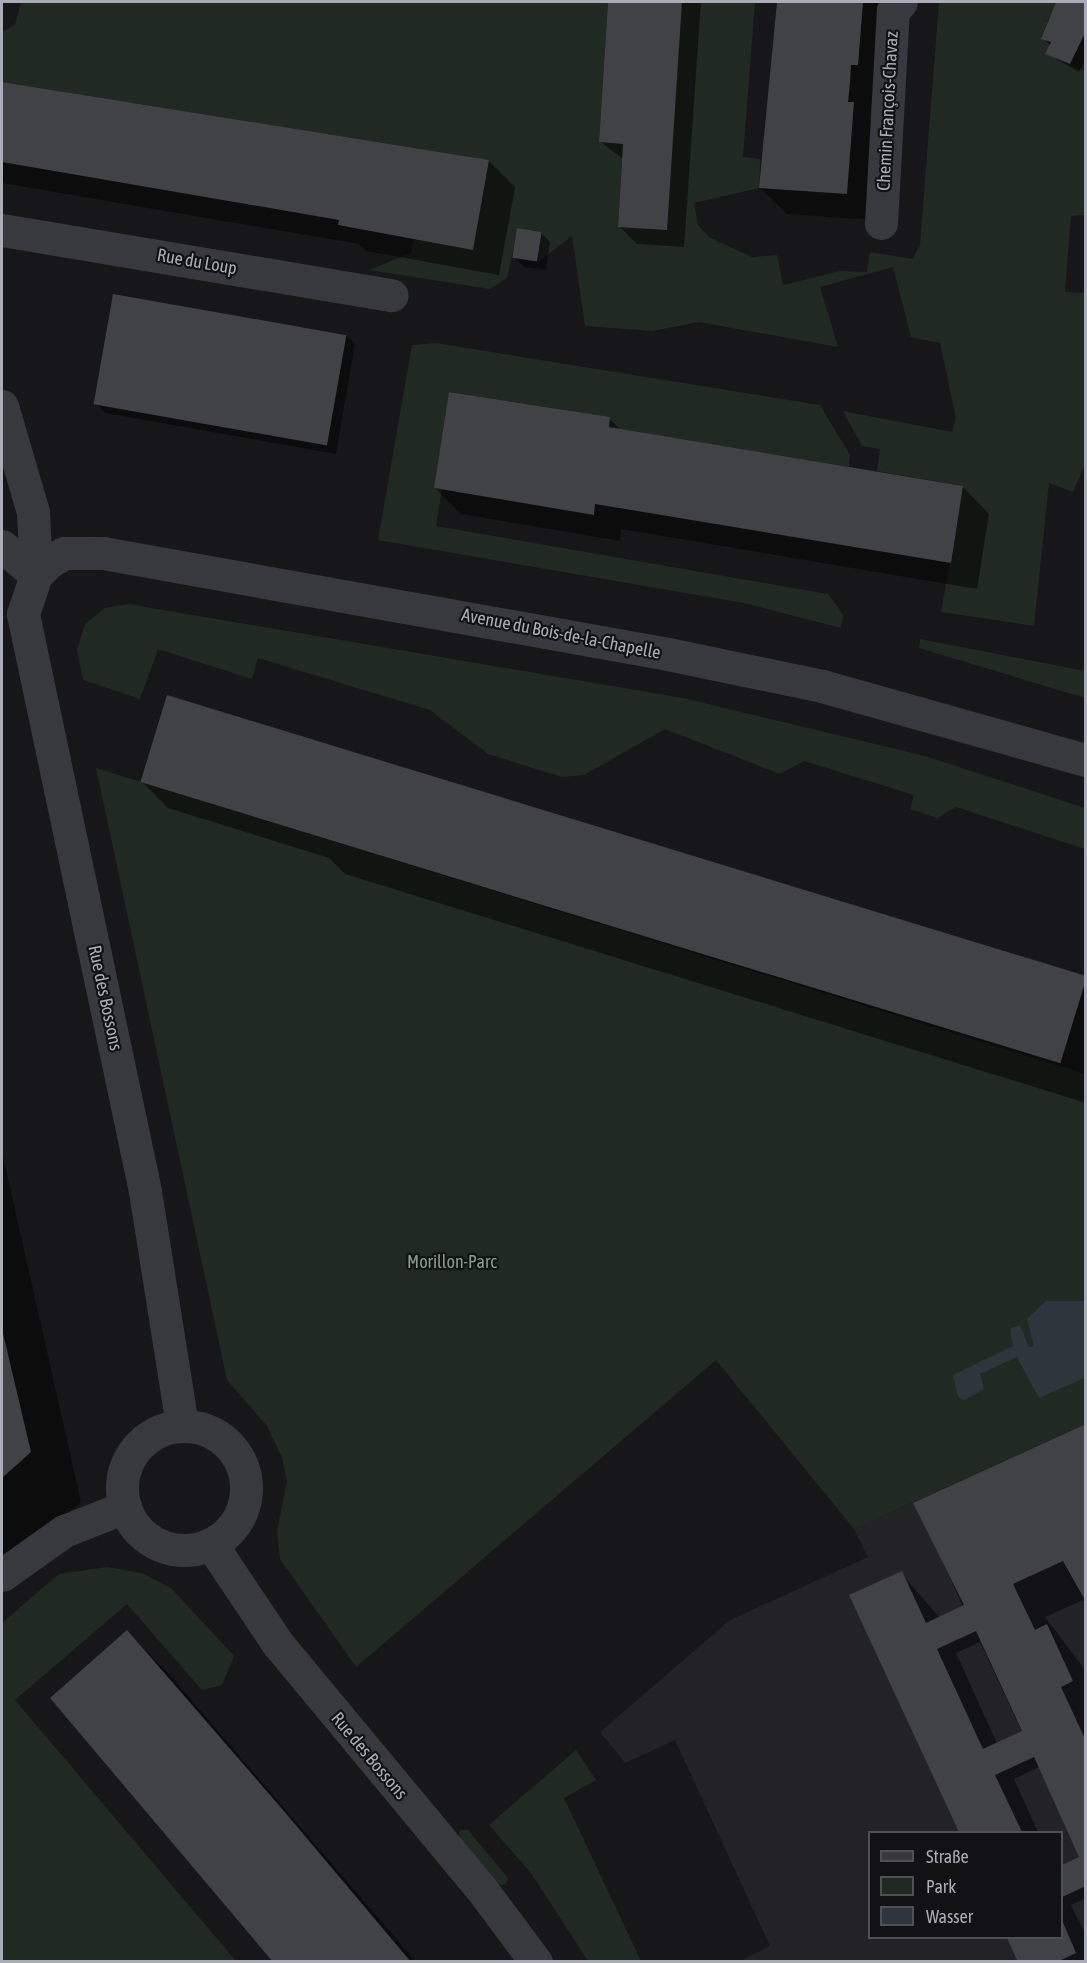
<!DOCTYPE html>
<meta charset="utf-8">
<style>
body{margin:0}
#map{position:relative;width:1087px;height:1963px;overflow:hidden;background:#171719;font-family:"Asap Condensed",sans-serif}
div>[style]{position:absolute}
.built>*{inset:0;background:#232326}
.green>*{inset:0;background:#212923}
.water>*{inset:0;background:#2e353d}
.shadow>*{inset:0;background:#0007}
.building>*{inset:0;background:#414246;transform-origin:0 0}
.minor>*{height:33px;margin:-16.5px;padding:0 16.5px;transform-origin:16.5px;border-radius:16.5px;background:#38393e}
.tertiary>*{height:33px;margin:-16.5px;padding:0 16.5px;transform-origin:16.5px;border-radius:16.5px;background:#38393e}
.tertiary>.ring{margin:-16.5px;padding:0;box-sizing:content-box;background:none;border:33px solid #38393e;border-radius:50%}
span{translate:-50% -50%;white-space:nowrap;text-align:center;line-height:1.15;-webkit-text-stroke:4.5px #121214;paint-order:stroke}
.street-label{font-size:18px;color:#aaadb8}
.park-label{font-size:18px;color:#82a287}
.frame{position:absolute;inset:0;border:3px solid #aaadb8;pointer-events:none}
.legend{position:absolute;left:868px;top:1831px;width:195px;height:108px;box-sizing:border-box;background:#121214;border:2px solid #4f5056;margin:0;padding:8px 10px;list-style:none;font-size:18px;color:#aaadb8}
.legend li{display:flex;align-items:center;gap:12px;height:30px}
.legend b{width:30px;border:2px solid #4f5056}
</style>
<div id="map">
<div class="built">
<i style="clip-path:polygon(evenodd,1085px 1424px,1085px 1961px,740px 1961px,770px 1946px,675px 1740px,625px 1763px,600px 1732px,730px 1620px,868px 1557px,854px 1529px,1085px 1424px,870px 1832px,1062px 1832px,1062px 1938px,870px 1938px,870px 1832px)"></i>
</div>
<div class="green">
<i style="clip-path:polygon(21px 2px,608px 2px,599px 142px,623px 144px,618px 227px,672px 147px,682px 2px,755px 2px,743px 157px,760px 159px,759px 188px,694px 203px,698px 225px,709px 237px,752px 257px,777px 255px,783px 285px,840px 271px,867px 272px,870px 252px,913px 259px,920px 244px,939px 2px,1056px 2px,1041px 38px,1051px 42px,1046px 54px,1085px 71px,1085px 215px,1071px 216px,1065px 292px,1085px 293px,1086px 462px,1073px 492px,1049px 483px,1034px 626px,941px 612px,963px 486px,877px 471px,880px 449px,862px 446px,843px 411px,952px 432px,956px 418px,940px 343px,911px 337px,893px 267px,820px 287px,838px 347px,699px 322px,652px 331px,585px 326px,572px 236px,538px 262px,542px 232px,518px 228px,507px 278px,490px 289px,369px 270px,411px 253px,414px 239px,473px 250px,489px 160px,2px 82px,2px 32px,15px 25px)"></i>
<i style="clip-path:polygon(436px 343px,820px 405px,850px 455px,849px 467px,609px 427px,609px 417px,450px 392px,434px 488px,442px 490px,436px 526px,828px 594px,843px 615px,841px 628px,744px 603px,378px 540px,412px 345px)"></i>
<i style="clip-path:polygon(128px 604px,683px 698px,925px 756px,1085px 808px,1085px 849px,956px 807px,937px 818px,910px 809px,914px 795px,804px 761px,780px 774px,665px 729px,584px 775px,562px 777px,488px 754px,430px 710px,258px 658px,252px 679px,158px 649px,140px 699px,83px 680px,77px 650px,85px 624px,105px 608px)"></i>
<i style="clip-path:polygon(920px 639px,1085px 671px,1085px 698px,919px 648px)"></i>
<i style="clip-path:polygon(96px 768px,1085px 1074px,1085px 1424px,854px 1529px,716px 1360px,356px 1667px,280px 1559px,277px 1531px,287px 1481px,282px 1458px,267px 1426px,227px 1380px)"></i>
<i style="clip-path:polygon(107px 1567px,142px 1573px,171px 1588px,234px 1656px,222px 1685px,202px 1690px,127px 1604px,15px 1700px,236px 1961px,2px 1961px,2px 1623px,59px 1574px)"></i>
<i style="clip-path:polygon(576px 1750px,596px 1780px,564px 1798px,641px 1961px,588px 1961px,531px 1873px,489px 1825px)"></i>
<i style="clip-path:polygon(460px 1830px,468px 1830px,508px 1878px,506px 1884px,499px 1885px,459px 1838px)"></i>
</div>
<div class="water">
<i style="clip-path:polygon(1046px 1301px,1085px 1301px,1084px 1378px,1039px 1398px,1017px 1357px,980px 1374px,984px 1389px,964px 1400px,958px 1397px,953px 1375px,1013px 1346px,1010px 1329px,1020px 1325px,1029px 1347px,1034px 1346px,1027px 1319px)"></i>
</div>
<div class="shadow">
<i style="clip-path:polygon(609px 2px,701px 2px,684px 247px,637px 244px,619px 226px,624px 160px,601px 142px)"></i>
<i style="clip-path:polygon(777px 2px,890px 2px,873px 220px,787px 214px,760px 188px)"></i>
<i style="clip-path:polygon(1058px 2px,1086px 2px,1086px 58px,1079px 72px,1047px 54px,1051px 46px,1043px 38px)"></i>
<i style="clip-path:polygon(2px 83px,489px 161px,515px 187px,499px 275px,366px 251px,359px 244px,2px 183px)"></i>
<i style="clip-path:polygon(541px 233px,550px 242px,546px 270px,524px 267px,515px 258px)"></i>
<i style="clip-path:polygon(346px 335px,355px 344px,336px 454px,105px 413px,97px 404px)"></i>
<i style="clip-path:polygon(609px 418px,621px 430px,963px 487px,989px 514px,977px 589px,621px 529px,620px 541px,461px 514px,435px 488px)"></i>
<i style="clip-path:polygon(142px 782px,1086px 980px,1086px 1103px,345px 874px,329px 858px,168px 808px)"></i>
<i style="clip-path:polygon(2px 1152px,81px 1502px,2px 1570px)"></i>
<i style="clip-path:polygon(evenodd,1086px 1426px,1086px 1604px,1083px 1600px,1045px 1617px,1086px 1671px,1086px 1898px,1071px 1905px,1086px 1936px,1086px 1962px,1020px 1962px,1009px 1938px,1062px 1938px,1062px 1867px,1079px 1859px,1085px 1865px,1039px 1767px,1014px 1779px,1038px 1832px,960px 1832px,851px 1596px,901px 1573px,940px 1618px,963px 1606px,915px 1503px,1086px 1426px,980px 1642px,1022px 1732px,997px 1743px,956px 1653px,980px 1642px)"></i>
<i style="clip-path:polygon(127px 1632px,170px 1675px,416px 1962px,279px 1962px)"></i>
</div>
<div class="building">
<i style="clip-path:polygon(608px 2px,682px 2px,667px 230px,618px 227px,623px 144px,599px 142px)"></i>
<i style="clip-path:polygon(777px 2px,863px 2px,858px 65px,851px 65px,850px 83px,848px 102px,854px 102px,847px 194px,759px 188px)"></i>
<i style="clip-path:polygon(1056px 2px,1086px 2px,1086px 31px,1070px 64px,1045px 54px,1051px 42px,1041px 39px)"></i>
<i style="clip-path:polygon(2px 82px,489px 160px,473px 250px,338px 225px,339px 220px,2px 162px)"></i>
<i style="left:517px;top:228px;width:25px;height:30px;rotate:9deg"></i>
<i style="left:113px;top:294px;width:237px;height:112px;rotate:10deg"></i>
<i style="clip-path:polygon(449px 392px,610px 417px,609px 427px,963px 486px,951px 563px,595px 504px,594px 515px,434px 488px)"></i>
<i style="left:167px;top:695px;width:962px;height:91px;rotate:17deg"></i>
<i style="clip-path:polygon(2px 1329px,31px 1452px,2px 1478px)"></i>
<i style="clip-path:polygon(evenodd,1086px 1424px,1086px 1602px,1063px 1561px,1013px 1584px,1035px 1630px,1047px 1624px,1073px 1681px,1061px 1687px,1086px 1741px,1086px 1886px,1062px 1897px,1062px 1865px,1079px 1857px,1034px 1757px,995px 1775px,1022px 1832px,959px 1832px,849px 1595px,902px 1571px,926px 1623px,964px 1605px,913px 1503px,1086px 1424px,976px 1631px,1022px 1731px,983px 1749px,937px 1649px,976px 1631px)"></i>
<i style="clip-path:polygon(127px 1630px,283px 1810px,411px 1962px,273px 1962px,50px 1698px)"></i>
<i style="clip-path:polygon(1062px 1920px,1076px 1953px,1057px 1962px,1018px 1962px,1007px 1938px,1062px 1938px)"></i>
</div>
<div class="minor">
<i style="left:881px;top:223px;width:213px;rotate:-86.8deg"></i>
<i style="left:893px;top:10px;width:11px;rotate:-45deg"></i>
<i style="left:2px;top:230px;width:395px;rotate:9.5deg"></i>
<i style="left:2px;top:406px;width:110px;rotate:73.7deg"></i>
<i style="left:33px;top:512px;width:63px;rotate:87.3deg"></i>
<i style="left:2px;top:546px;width:45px;rotate:40.5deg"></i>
</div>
<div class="tertiary">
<i style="left:182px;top:1425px;width:237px;rotate:-99deg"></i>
<i style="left:145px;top:1191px;width:590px;rotate:-101.94deg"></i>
<i style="left:23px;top:614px;width:41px;rotate:-71.6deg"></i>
<i style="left:36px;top:575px;width:18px;rotate:-45deg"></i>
<i style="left:49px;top:562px;width:17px;rotate:-31deg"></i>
<i style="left:64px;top:553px;width:39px"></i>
<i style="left:103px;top:553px;width:574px;rotate:10.14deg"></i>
<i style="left:668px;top:654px;width:157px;rotate:11.7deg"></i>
<i style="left:822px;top:686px;width:274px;rotate:15.7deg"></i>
<i class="ring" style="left:122px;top:1426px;width:91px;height:91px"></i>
<i style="left:211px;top:1544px;width:120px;rotate:56.2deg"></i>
<i style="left:278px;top:1644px;width:316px;rotate:50.3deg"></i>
<i style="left:480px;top:1887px;width:94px;rotate:53.3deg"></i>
<i style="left:2px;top:1575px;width:76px;rotate:-35.4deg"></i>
<i style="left:64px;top:1531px;width:66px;rotate:-21.5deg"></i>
</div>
<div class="street-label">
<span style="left:888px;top:111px;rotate:-87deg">Chemin François-Chavaz</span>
<span style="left:197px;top:262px;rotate:10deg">Rue du Loup</span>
<span style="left:561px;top:634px;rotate:11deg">Avenue du Bois-de-la-Chapelle</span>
<span style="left:105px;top:998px;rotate:78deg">Rue des Bossons</span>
<span style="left:369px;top:1756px;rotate:50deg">Rue des Bossons</span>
</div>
<div class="park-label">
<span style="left:452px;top:1262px">Morillon-Parc</span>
</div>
<div class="frame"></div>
<ul class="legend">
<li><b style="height:8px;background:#38393e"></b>Straße</li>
<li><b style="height:16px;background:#212923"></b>Park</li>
<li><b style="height:16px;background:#2e353d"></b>Wasser</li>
</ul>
</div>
